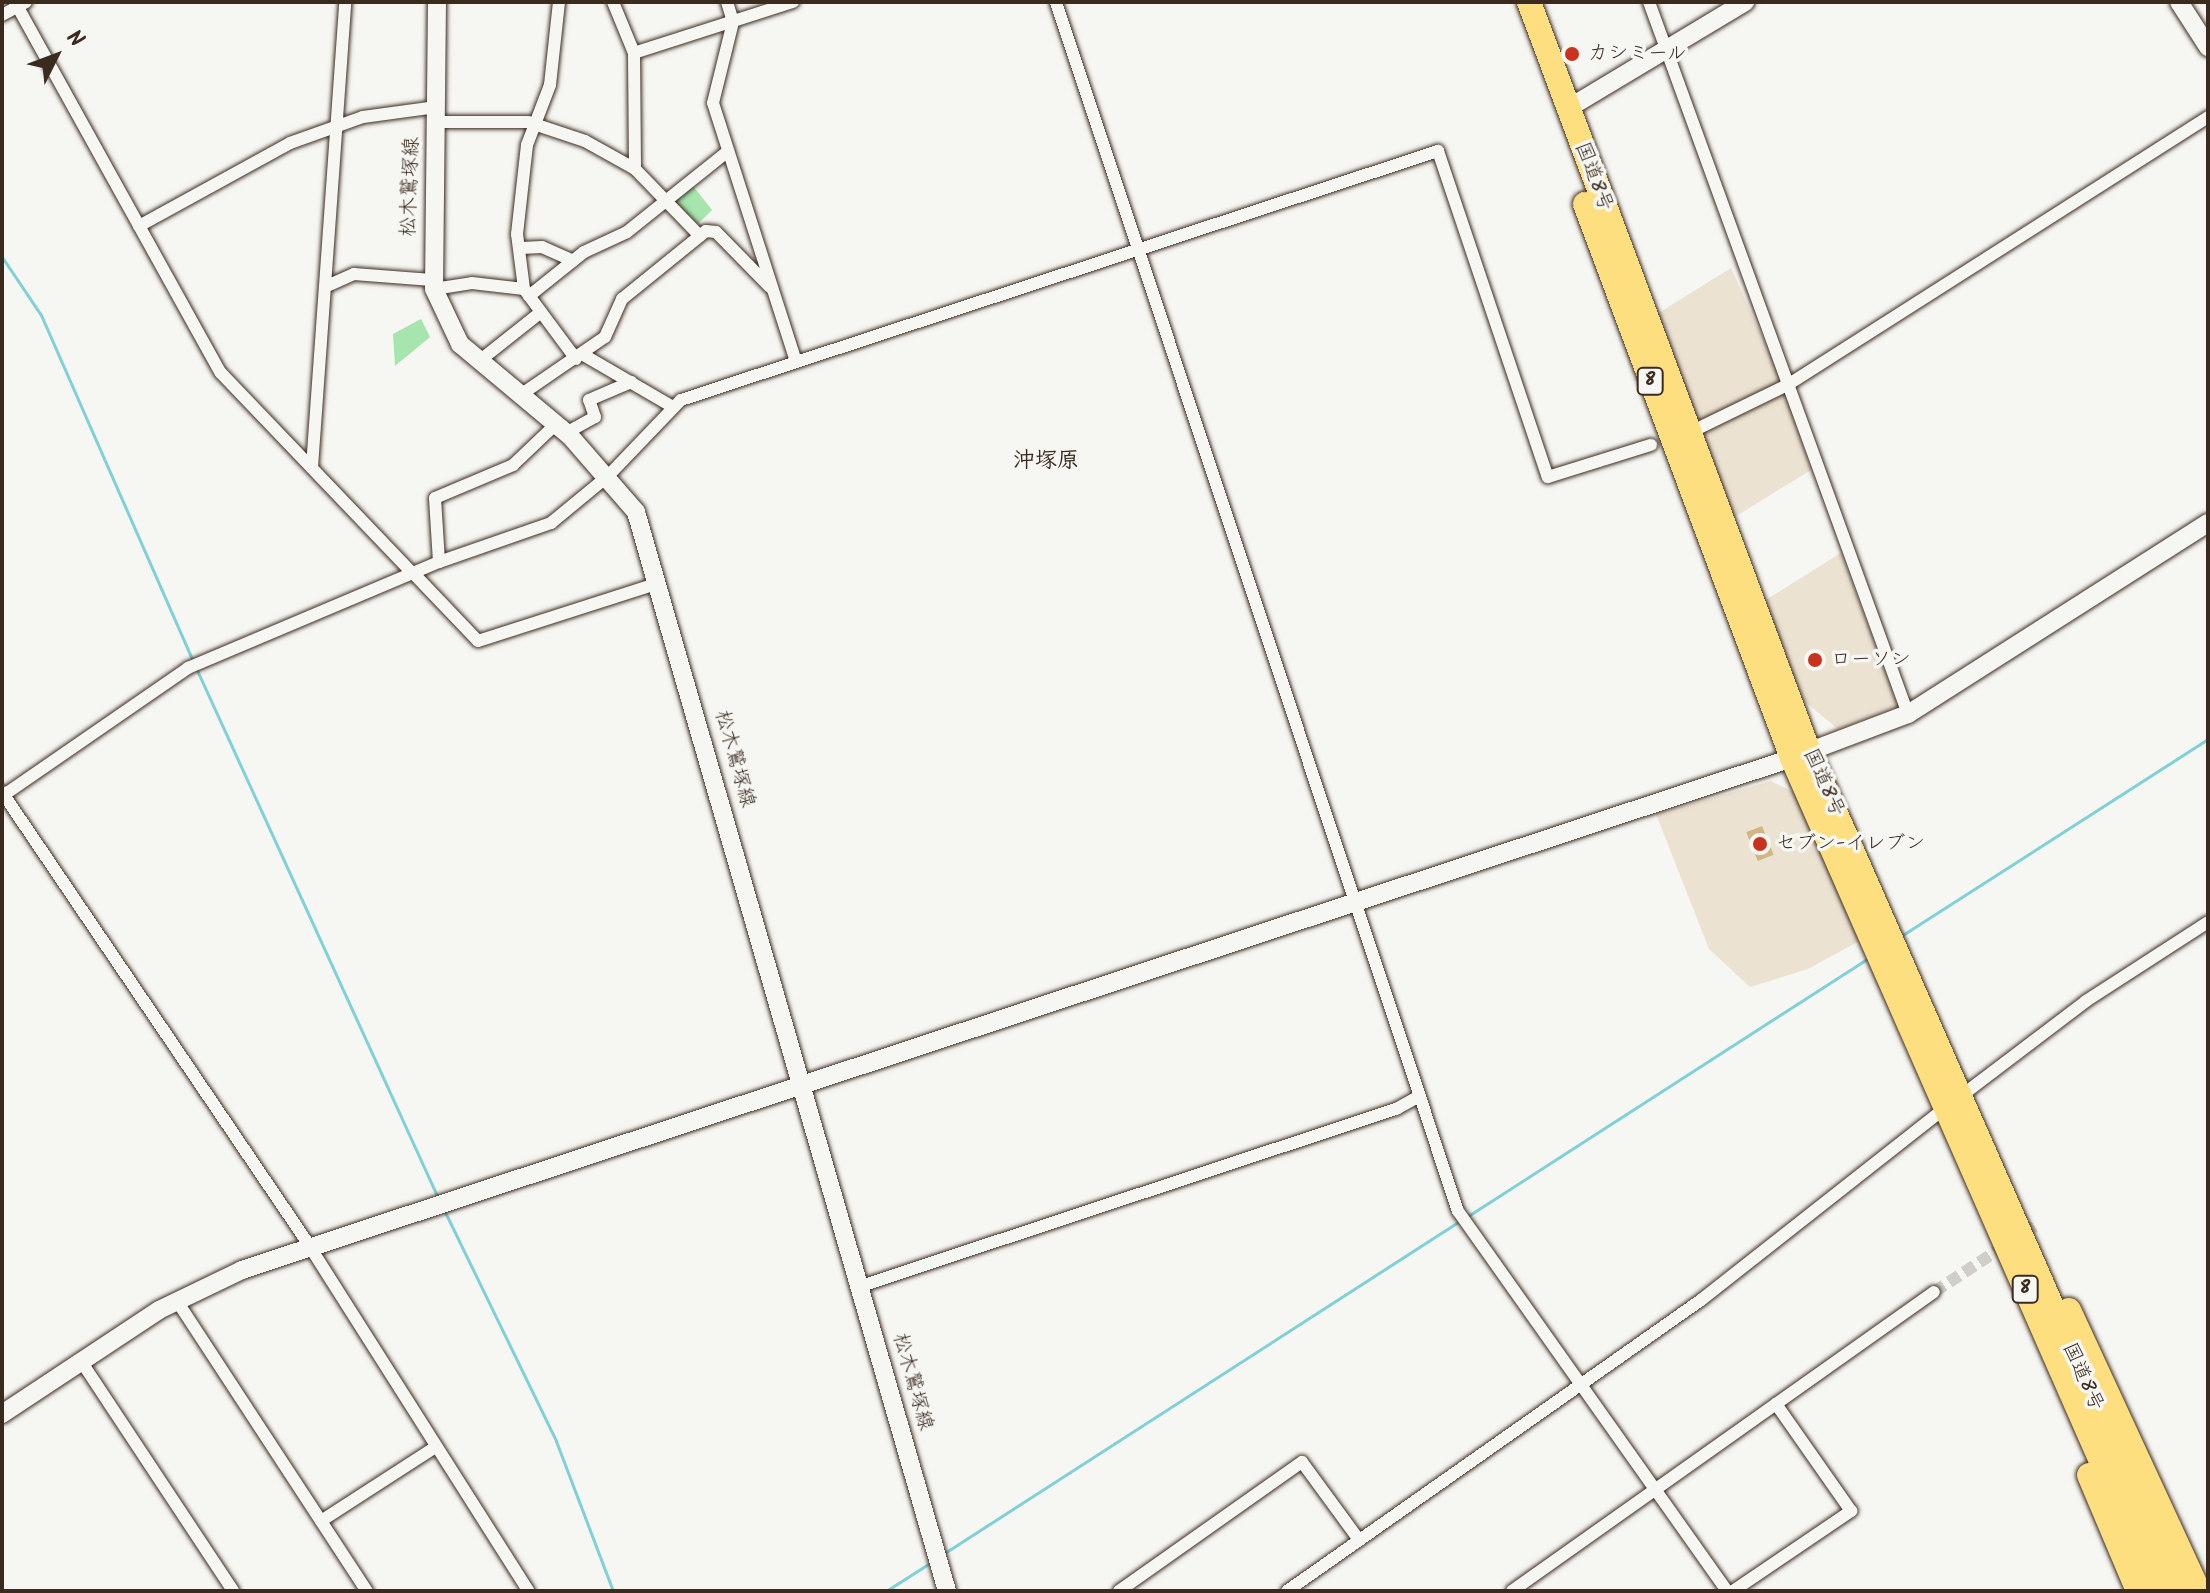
<!DOCTYPE html>
<meta charset="utf-8">
<style>
body{margin:0}
#map{position:relative;width:2210px;height:1593px;overflow:hidden;background:#f6f6f2;font-family:Kalam,"Klee One",sans-serif}
div>[style]{position:absolute}
.built>*{inset:0;background:#ebe2d2}
.green>*{inset:0;background:#a6e5ae}
.stream>*{height:3px;margin:-1.5px;padding:0 1.5px;transform-origin:1.5px;border-radius:1.5px;background:#80d1d7}
.building>*{inset:0;background:#d0b586;transform-origin:0 0}
.street-tunnel>*{height:12px;margin-top:-6px;transform-origin:0;background:repeating-linear-gradient(90deg,#d1cdc8 0 12px,transparent 0 18px)}
.roads{filter:drop-shadow(0 0 2px #3b2a1e) drop-shadow(0 0 2px #3b2a1e)}
.street>*{height:12px;margin:-6px;padding:0 6px;transform-origin:6px;border-radius:6px;background:#f6f6f2}
.secondary>*{height:18px;margin:-9px;padding:0 9px;transform-origin:9px;border-radius:9px;background:#f6f6f2}
.highway>*{height:24px;margin:-12px;padding:0 12px;transform-origin:12px;border-radius:12px;background:#fddf80}
.dots>*{width:22px;height:22px;translate:-50% -50%;box-sizing:border-box;border:4px solid #f6f6f2;border-radius:50%}
span{translate:-50% -50%;white-space:nowrap;text-align:center;line-height:1.15;-webkit-text-stroke:7px #f6f6f2;paint-order:stroke}
.shield-label span{padding:2px 6px;background:#f6f6f2;border:2px solid;border-radius:6px;-webkit-text-stroke-width:0}
.shield-label{font-size:18px;color:#3b2a1e;font-weight:700}
.poi-label{font-size:20px;color:#3b2a1e}
.left{translate:0 -50%;text-align:left}
.street-label{font-size:20px;color:#3b2a1e}
.neighbourhood-label{font-size:22px;color:#3b2a1e;font-weight:700}
.frame{position:absolute;inset:0;border:4px solid #3b2a1e;pointer-events:none}
.north{position:absolute;left:16px;top:16px;width:80px;height:80px;-webkit-text-stroke:6px #f6f6f2;paint-order:stroke;rotate:48deg;font-size:22px;font-weight:700;line-height:32px;text-align:center;color:#3b2a1e}
.north::after{content:'';display:block;margin:auto;width:28px;height:36px;background:#3b2a1e;clip-path:polygon(50% 0,100% 100%,50% 72%,0 100%)}
</style>
<div id="map">
<div class="built">
<i style="clip-path:polygon(1731px 268px,1782px 381px,1696px 425px,1657px 314px)"></i>
<i style="clip-path:polygon(1784px 390px,1811px 470px,1733px 518px,1700px 432px)"></i>
<i style="clip-path:polygon(1841px 553px,1898px 706px,1838px 729px,1804px 701px,1764px 601px)"></i>
<i style="clip-path:polygon(1771px 781px,1797px 794px,1861px 940px,1808px 969px,1750px 987px,1709px 949px,1656px 814px)"></i>
</div>
<div class="green">
<i style="clip-path:polygon(693px 186px,712px 210px,698px 224px,673px 202px)"></i>
<i style="clip-path:polygon(421px 319px,430px 337px,395px 366px,393px 334px)"></i>
</div>
<div class="stream">
<i style="left:2px;top:257px;width:70px;rotate:56.1deg"></i>
<i style="left:41px;top:315px;width:378px;rotate:66.3deg"></i>
<i style="left:196px;top:668px;width:585px;rotate:65.45deg"></i>
<i style="left:1901px;top:936px;width:365px;rotate:-32.7deg"></i>
<i style="left:444px;top:1210px;width:257px;rotate:64.1deg"></i>
<i style="left:556px;top:1441px;width:160px;rotate:69.2deg"></i>
<i style="left:1468px;top:1216px;width:476px;rotate:-32.8deg"></i>
<i style="left:943px;top:1554px;width:616px;rotate:-32.81deg"></i>
<i style="left:886px;top:1591px;width:52px;rotate:-32.5deg"></i>
</div>
<div class="building">
<i style="left:1762px;top:826px;width:31px;height:17px;rotate:68deg"></i>
</div>
<div class="street-tunnel">
<i style="left:1934px;top:1292px;width:124px;rotate:-33.2deg"></i>
</div>
<div class="roads">
<div class="street">
<i style="left:15px;top:2px;width:424px;rotate:61deg"></i>
<i style="left:221px;top:373px;width:279px;rotate:46.3deg"></i>
<i style="left:559px;top:2px;width:83px;rotate:96.2deg"></i>
<i style="left:550px;top:85px;width:64px;rotate:111deg"></i>
<i style="left:527px;top:145px;width:90px;rotate:96.4deg"></i>
<i style="left:517px;top:234px;width:55px;rotate:82.7deg"></i>
<i style="left:524px;top:289px;width:87px;rotate:53.4deg"></i>
<i style="left:613px;top:2px;width:55px;rotate:67.6deg"></i>
<i style="left:634px;top:53px;width:116px;rotate:89.5deg"></i>
<i style="left:727px;top:2px;width:21px;rotate:73deg"></i>
<i style="left:733px;top:22px;width:83px;rotate:103.9deg"></i>
<i style="left:713px;top:103px;width:272px;rotate:72.2deg"></i>
<i style="left:1056px;top:2px;width:1274px;rotate:71.61deg"></i>
<i style="left:1458px;top:1211px;width:466px;rotate:54.7deg"></i>
<i style="left:1649px;top:2px;width:758px;rotate:70.01deg"></i>
<i style="left:2px;top:15px;width:27px;rotate:-28deg"></i>
<i style="left:634px;top:53px;width:167px;rotate:-17.8deg"></i>
<i style="left:436px;top:122px;width:92px"></i>
<i style="left:528px;top:122px;width:60px;rotate:18.4deg"></i>
<i style="left:585px;top:141px;width:57px;rotate:29.2deg"></i>
<i style="left:635px;top:169px;width:93px;rotate:45.9deg"></i>
<i style="left:139px;top:226px;width:172px;rotate:-28.8deg"></i>
<i style="left:290px;top:143px;width:77px;rotate:-19.6deg"></i>
<i style="left:363px;top:117px;width:74px;rotate:-7.8deg"></i>
<i style="left:521px;top:248px;width:21px;rotate:-3deg"></i>
<i style="left:542px;top:247px;width:34px;rotate:24deg"></i>
<i style="left:327px;top:286px;width:30px;rotate:-24deg"></i>
<i style="left:354px;top:274px;width:78px;rotate:4.4deg"></i>
<i style="left:434px;top:289px;width:38px;rotate:-9deg"></i>
<i style="left:472px;top:283px;width:52px;rotate:6.6deg"></i>
<i style="left:529px;top:296px;width:70px;rotate:-38.7deg"></i>
<i style="left:584px;top:252px;width:47px;rotate:-24.9deg"></i>
<i style="left:627px;top:232px;width:129px;rotate:-38.7deg"></i>
<i style="left:582px;top:354px;width:105px;rotate:30.2deg"></i>
<i style="left:478px;top:362px;width:80px;rotate:-38.4deg"></i>
<i style="left:519px;top:396px;width:104px;rotate:-34.5deg"></i>
<i style="left:605px;top:337px;width:42px;rotate:-65.9deg"></i>
<i style="left:622px;top:299px;width:108px;rotate:-39deg"></i>
<i style="left:706px;top:231px;width:10px;rotate:6deg"></i>
<i style="left:716px;top:232px;width:77px;rotate:45.5deg"></i>
<i style="left:1701px;top:427px;width:98px;rotate:-26deg"></i>
<i style="left:1789px;top:384px;width:497px;rotate:-32.5deg"></i>
<i style="left:566px;top:433px;width:33px;rotate:-29deg"></i>
<i style="left:595px;top:417px;width:18px;rotate:-109deg"></i>
<i style="left:589px;top:400px;width:46px;rotate:-23.2deg"></i>
<i style="left:312px;top:467px;width:466px;rotate:-85.9deg"></i>
<i style="left:439px;top:562px;width:64px;rotate:-93.6deg"></i>
<i style="left:435px;top:498px;width:85px;rotate:-22.9deg"></i>
<i style="left:513px;top:465px;width:58px;rotate:-43.6deg"></i>
<i style="left:415px;top:575px;width:91px;rotate:46.3deg"></i>
<i style="left:478px;top:641px;width:190px;rotate:-17.8deg"></i>
<i style="left:2px;top:792px;width:540px;rotate:55.87deg"></i>
<i style="left:305px;top:1239px;width:417px;rotate:57.6deg"></i>
<i style="left:4px;top:795px;width:224px;rotate:-34.6deg"></i>
<i style="left:188px;top:668px;width:272px;rotate:-22.9deg"></i>
<i style="left:439px;top:562px;width:119px;rotate:-19.2deg"></i>
<i style="left:551px;top:523px;width:74px;rotate:-39.5deg"></i>
<i style="left:608px;top:476px;width:105px;rotate:-46.2deg"></i>
<i style="left:681px;top:400px;width:797px;rotate:-18.21deg"></i>
<i style="left:1438px;top:151px;width:344px;rotate:71.4deg"></i>
<i style="left:1548px;top:477px;width:108px;rotate:-17.3deg"></i>
<i style="left:1961px;top:1096px;width:157px;rotate:-37.2deg"></i>
<i style="left:2086px;top:1001px;width:145px;rotate:-32.9deg"></i>
<i style="left:861px;top:1286px;width:564px;rotate:-18.31deg"></i>
<i style="left:1396px;top:1109px;width:26px;rotate:-29deg"></i>
<i style="left:177px;top:1301px;width:347px;rotate:56.8deg"></i>
<i style="left:81px;top:1361px;width:276px;rotate:56.5deg"></i>
<i style="left:321px;top:1521px;width:135px;rotate:-32.9deg"></i>
<i style="left:1119px;top:1591px;width:224px;rotate:-35.2deg"></i>
<i style="left:1302px;top:1462px;width:97px;rotate:53.8deg"></i>
<i style="left:1287px;top:1591px;width:506px;rotate:-35.1deg"></i>
<i style="left:1701px;top:1300px;width:309px;rotate:-38.2deg"></i>
<i style="left:1512px;top:1591px;width:517px;rotate:-35.32deg"></i>
<i style="left:1733px;top:1591px;width:143px;rotate:-34.1deg"></i>
<i style="left:1851px;top:1511px;width:131px;rotate:-125deg"></i>
</div>
<div class="secondary">
<i style="left:437px;top:2px;width:287px;rotate:90.6deg"></i>
<i style="left:434px;top:289px;width:61px;rotate:64.7deg"></i>
<i style="left:460px;top:344px;width:143px;rotate:39.9deg"></i>
<i style="left:570px;top:436px;width:101px;rotate:49deg"></i>
<i style="left:636px;top:512px;width:1123px;rotate:73.92deg"></i>
<i style="left:2179px;top:2px;width:54px;rotate:57.2deg"></i>
<i style="left:1567px;top:109px;width:208px;rotate:-31deg"></i>
<i style="left:2px;top:1414px;width:188px;rotate:-33.5deg"></i>
<i style="left:159px;top:1310px;width:92px;rotate:-25.7deg"></i>
<i style="left:242px;top:1270px;width:1632px;rotate:-18.28deg"></i>
<i style="left:1792px;top:758px;width:124px;rotate:-20.8deg"></i>
<i style="left:1908px;top:714px;width:356px;rotate:-32.5deg"></i>
</div>
<div class="highway">
<i style="left:1529px;top:2px;width:801px;rotate:69.53deg"></i>
<i style="left:1809px;top:752px;width:916px;rotate:66.32deg"></i>
<i style="left:1585px;top:204px;width:591px;rotate:69.51deg"></i>
<i style="left:1792px;top:758px;width:910px;rotate:66.28deg"></i>
<i style="left:2069px;top:1310px;width:310px;rotate:65.2deg"></i>
<i style="left:2089px;top:1475px;width:126px;rotate:67.1deg"></i>
</div>
</div>
<div class="dots">
<i style="left:1572px;top:54px;background:#c8321e"></i>
<i style="left:1815px;top:660px;background:#c8321e"></i>
<i style="left:1760px;top:844px;background:#c8321e"></i>
</div>
<div class="shield-label">
<span style="left:1650px;top:381px">8</span>
<span style="left:2025px;top:1289px">8</span>
</div>
<div class="poi-label">
<span class="left" style="left:1588px;top:54px">カシミール</span>
<span class="left" style="left:1831px;top:660px">ローソン</span>
<span class="left" style="left:1776px;top:844px">セブン-イレブン</span>
</div>
<div class="street-label">
<span style="left:1593px;top:177px;rotate:69deg">国道8号</span>
<span style="left:411px;top:187px;rotate:-88deg">松木鷲塚線</span>
<span style="left:734px;top:759px;rotate:74deg">松木鷲塚線</span>
<span style="left:1823px;top:783px;rotate:66deg">国道8号</span>
<span style="left:2082px;top:1377px;rotate:66deg">国道8号</span>
<span style="left:912px;top:1382px;rotate:74deg">松木鷲塚線</span>
</div>
<div class="neighbourhood-label">
<span style="left:1046px;top:462px">沖塚原</span>
</div>
<div class="frame"></div>
<div class="north">N</div>
</div>
